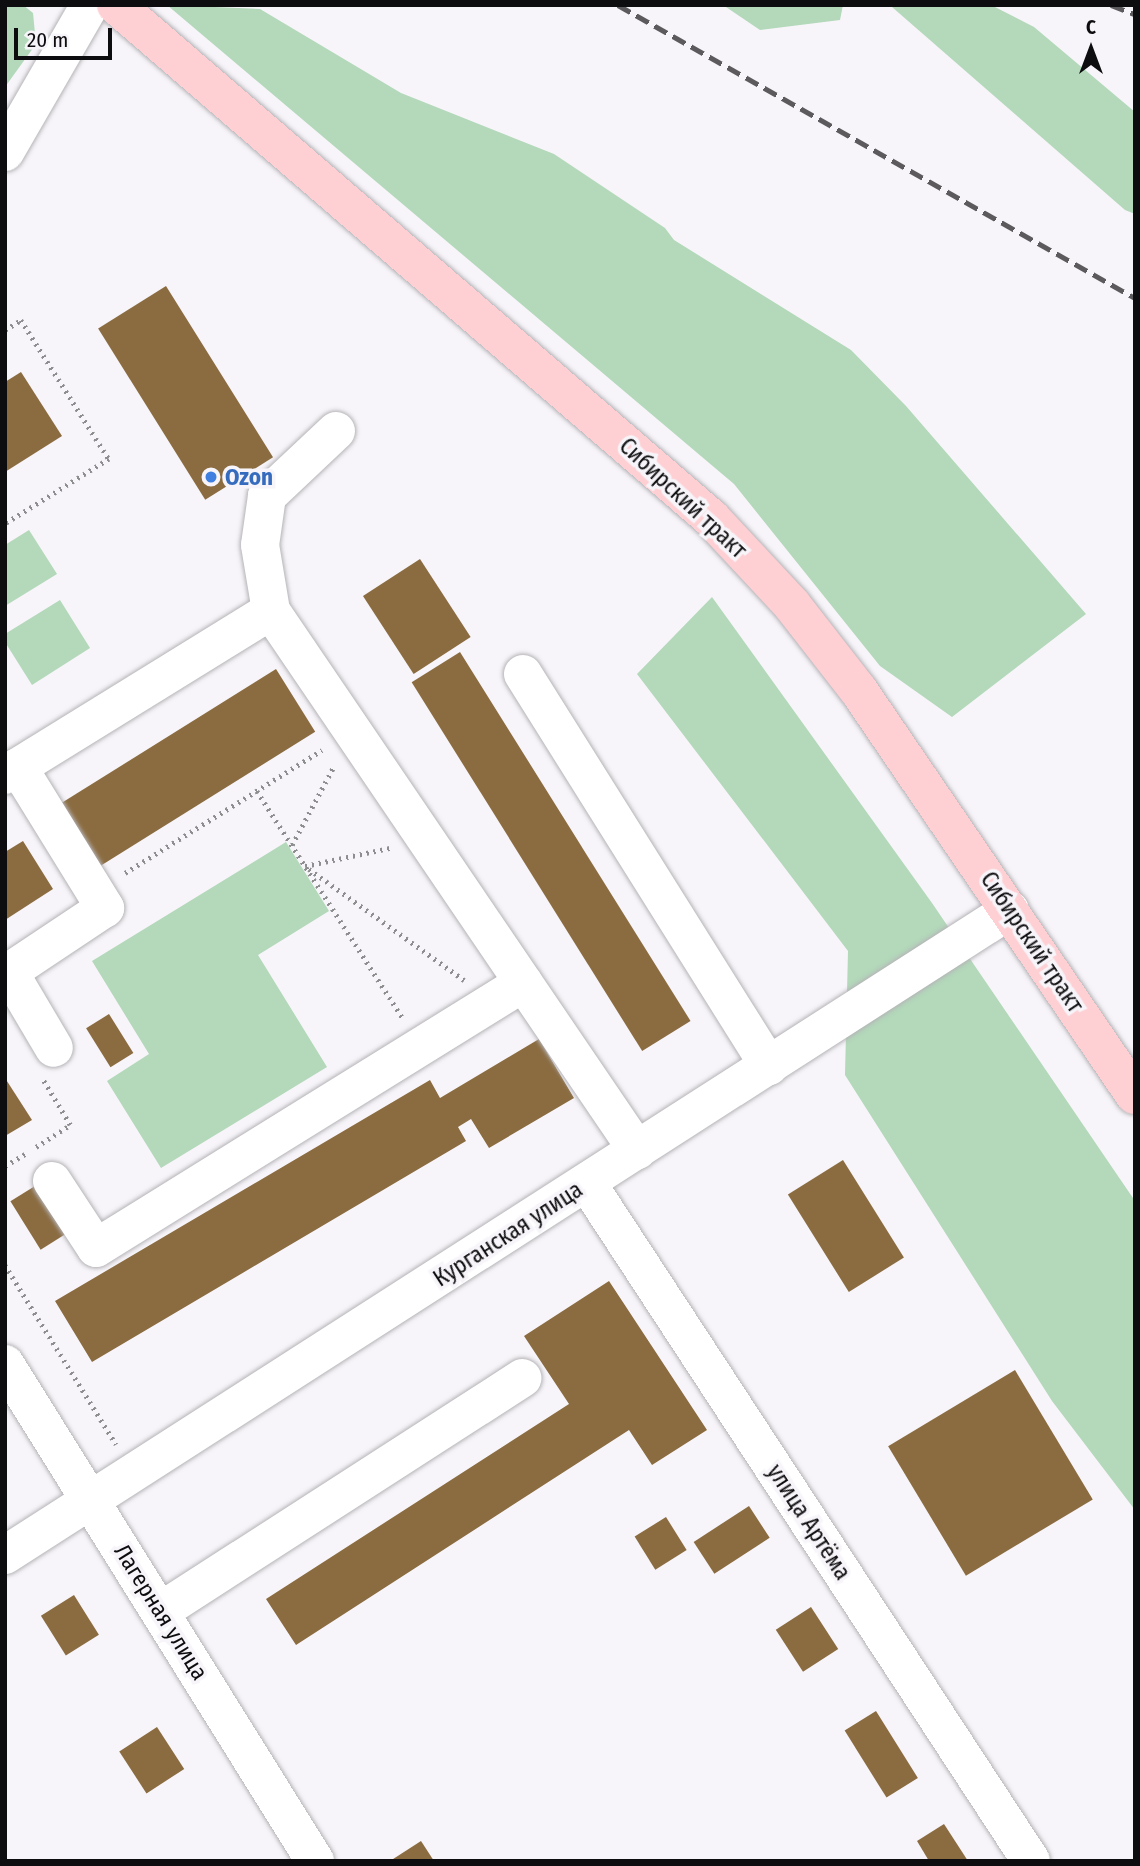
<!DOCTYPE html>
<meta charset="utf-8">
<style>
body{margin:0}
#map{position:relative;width:1140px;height:1866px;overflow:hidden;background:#f7f5f9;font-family:"Fira Sans Condensed",sans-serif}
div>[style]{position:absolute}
.green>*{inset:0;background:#b3d8ba}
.building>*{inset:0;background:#8b6c41;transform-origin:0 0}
.path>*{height:4.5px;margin-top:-2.25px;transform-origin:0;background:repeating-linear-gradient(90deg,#8e8d90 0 2px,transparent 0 7px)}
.roads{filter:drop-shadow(0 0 2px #b5b3b7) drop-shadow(0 0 2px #b5b3b7)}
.minor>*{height:38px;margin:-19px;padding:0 19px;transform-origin:19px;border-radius:19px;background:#fff}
.major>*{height:38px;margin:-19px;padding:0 19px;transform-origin:19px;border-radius:19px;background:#fed0d4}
.rail>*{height:5px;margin-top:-2.5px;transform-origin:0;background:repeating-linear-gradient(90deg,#5c5a5d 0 14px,transparent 0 21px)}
.dots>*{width:19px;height:19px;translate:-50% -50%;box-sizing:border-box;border:4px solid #f7f5f9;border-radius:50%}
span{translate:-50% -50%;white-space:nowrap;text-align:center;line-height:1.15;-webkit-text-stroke:7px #f7f5f9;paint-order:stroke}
.shop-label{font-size:23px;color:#366cbe;font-weight:700}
.left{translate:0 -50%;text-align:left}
.street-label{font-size:23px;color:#0d0c0e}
.frame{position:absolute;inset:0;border:7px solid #0d0c0e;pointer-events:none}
.north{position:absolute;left:1056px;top:14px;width:70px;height:70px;-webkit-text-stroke:5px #f7f5f9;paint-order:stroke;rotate:0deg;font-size:19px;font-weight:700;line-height:28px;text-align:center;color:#0d0c0e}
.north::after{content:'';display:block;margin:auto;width:24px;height:32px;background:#0d0c0e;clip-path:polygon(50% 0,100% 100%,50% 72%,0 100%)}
.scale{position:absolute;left:14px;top:28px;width:98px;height:32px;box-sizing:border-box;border:4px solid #0d0c0e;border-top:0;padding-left:9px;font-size:21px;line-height:24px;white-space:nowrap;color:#0d0c0e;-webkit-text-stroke:5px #f7f5f9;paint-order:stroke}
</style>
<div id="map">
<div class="green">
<i style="clip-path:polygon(5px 5px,23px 5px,33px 13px,36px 44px,5px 87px)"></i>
<i style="clip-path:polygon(167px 5px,260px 9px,401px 93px,554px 154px,665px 228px,674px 240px,851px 350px,906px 406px,1086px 614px,952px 717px,880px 666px,734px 484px)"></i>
<i style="clip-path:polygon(723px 5px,843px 5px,840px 20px,760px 30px)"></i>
<i style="clip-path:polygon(991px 5px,1034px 27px,1135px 112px,1135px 214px,1125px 210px,892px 7px)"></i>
<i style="clip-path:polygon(29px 530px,57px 574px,5px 606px,5px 545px)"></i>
<i style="clip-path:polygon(712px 597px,932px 903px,1135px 1201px,1135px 1510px,1052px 1401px,845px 1075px,848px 951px,637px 674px)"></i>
<i style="clip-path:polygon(60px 600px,90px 648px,32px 685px,5px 642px,5px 634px)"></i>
<i style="clip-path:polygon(286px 842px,329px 911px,258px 955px,327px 1067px,161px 1168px,107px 1081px,149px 1054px,92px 961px)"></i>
</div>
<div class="building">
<i style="left:166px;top:286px;width:202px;height:80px;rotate:58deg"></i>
<i style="clip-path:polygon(21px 372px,62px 436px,5px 472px,5px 382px)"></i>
<i style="left:420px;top:559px;width:93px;height:68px;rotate:57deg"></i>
<i style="left:460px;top:652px;width:435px;height:57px;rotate:58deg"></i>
<i style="left:276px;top:669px;width:74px;height:253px;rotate:58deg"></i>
<i style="clip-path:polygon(23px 841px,53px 889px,5px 920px,5px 852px)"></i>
<i style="left:109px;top:1014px;width:46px;height:27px;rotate:58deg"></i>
<i style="clip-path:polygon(539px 1039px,574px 1098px,489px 1148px,471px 1119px,458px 1127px,466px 1141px,92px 1362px,55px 1301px,430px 1080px,440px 1098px)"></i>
<i style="clip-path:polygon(5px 1078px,32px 1120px,5px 1136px)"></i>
<i style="left:843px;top:1160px;width:115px;height:65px;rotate:58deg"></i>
<i style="left:35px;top:1186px;width:57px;height:29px;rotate:58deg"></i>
<i style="clip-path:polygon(609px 1281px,707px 1430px,652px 1465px,629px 1430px,296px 1645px,266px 1599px,569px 1404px,524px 1336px)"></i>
<i style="left:1015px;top:1370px;width:151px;height:148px;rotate:59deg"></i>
<i style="left:749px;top:1506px;width:38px;height:66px;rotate:57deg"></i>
<i style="left:666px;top:1517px;width:39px;height:37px;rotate:58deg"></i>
<i style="left:74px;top:1595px;width:47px;height:39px;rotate:58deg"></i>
<i style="left:811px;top:1607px;width:50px;height:42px;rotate:57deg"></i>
<i style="left:876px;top:1711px;width:79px;height:37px;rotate:58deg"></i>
<i style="left:157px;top:1727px;width:50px;height:45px;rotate:57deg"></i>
<i style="clip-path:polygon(944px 1824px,968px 1861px,929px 1861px,917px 1841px)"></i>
<i style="clip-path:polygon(421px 1841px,434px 1861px,390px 1861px)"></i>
</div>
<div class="path">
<i style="left:5px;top:330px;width:19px;rotate:-32deg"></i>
<i style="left:21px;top:320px;width:165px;rotate:57.7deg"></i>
<i style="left:109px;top:459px;width:123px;rotate:148deg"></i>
<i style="left:257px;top:791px;width:269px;rotate:57.3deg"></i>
<i style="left:292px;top:845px;width:89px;rotate:-62deg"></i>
<i style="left:305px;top:866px;width:87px;rotate:-12deg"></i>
<i style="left:309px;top:869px;width:191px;rotate:35.6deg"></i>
<i style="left:125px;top:873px;width:232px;rotate:-32deg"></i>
<i style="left:36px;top:1147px;width:40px;rotate:-32.9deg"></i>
<i style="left:70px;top:1125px;width:52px;rotate:-121deg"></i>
<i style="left:5px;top:1166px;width:27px;rotate:-31deg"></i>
<i style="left:5px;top:1265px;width:211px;rotate:58.2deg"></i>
</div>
<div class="roads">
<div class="minor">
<i style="left:5px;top:152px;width:170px;rotate:-60deg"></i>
<i style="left:336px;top:431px;width:95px;rotate:136.7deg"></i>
<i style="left:267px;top:496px;width:49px;rotate:98.1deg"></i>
<i style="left:260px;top:545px;width:67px;rotate:80.5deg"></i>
<i style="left:271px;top:611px;width:652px;rotate:55.82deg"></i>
<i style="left:523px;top:674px;width:463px;rotate:57.9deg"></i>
<i style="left:18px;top:767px;width:166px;rotate:58.3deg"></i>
<i style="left:105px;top:908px;width:115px;rotate:146.3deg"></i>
<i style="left:9px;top:972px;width:88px;rotate:59.4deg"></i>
<i style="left:5px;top:775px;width:312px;rotate:-31.7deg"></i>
<i style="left:52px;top:1181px;width:80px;rotate:56.7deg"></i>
<i style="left:96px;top:1248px;width:503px;rotate:-31.82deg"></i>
<i style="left:587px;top:1183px;width:810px;rotate:56.78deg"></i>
<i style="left:5px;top:1364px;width:586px;rotate:58.05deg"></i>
<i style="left:5px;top:1555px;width:1194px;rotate:-32.69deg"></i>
<i style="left:161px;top:1611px;width:430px;rotate:-32.8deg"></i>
</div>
<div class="major">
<i style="left:116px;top:5px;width:786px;rotate:40.77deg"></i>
<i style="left:711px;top:518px;width:119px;rotate:47deg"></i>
<i style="left:792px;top:605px;width:109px;rotate:52.1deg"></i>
<i style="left:859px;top:691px;width:489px;rotate:55.7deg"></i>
</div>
</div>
<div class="rail">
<i style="left:618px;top:5px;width:594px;rotate:29.54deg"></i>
<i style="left:1111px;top:5px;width:26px;rotate:21deg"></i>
</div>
<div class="dots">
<i style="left:211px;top:477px;background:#3f7fe0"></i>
</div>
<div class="shop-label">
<span class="left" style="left:225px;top:477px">Ozon</span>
</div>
<div class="street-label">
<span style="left:683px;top:498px;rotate:43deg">Сибирский тракт</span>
<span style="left:1032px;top:942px;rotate:56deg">Сибирский тракт</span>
<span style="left:508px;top:1234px;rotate:-33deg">Курганская улица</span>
<span style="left:809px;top:1522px;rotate:57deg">улица Артёма</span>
<span style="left:161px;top:1612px;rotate:58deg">Лагерная улица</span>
</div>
<div class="frame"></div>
<div class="north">С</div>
<div class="scale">20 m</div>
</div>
